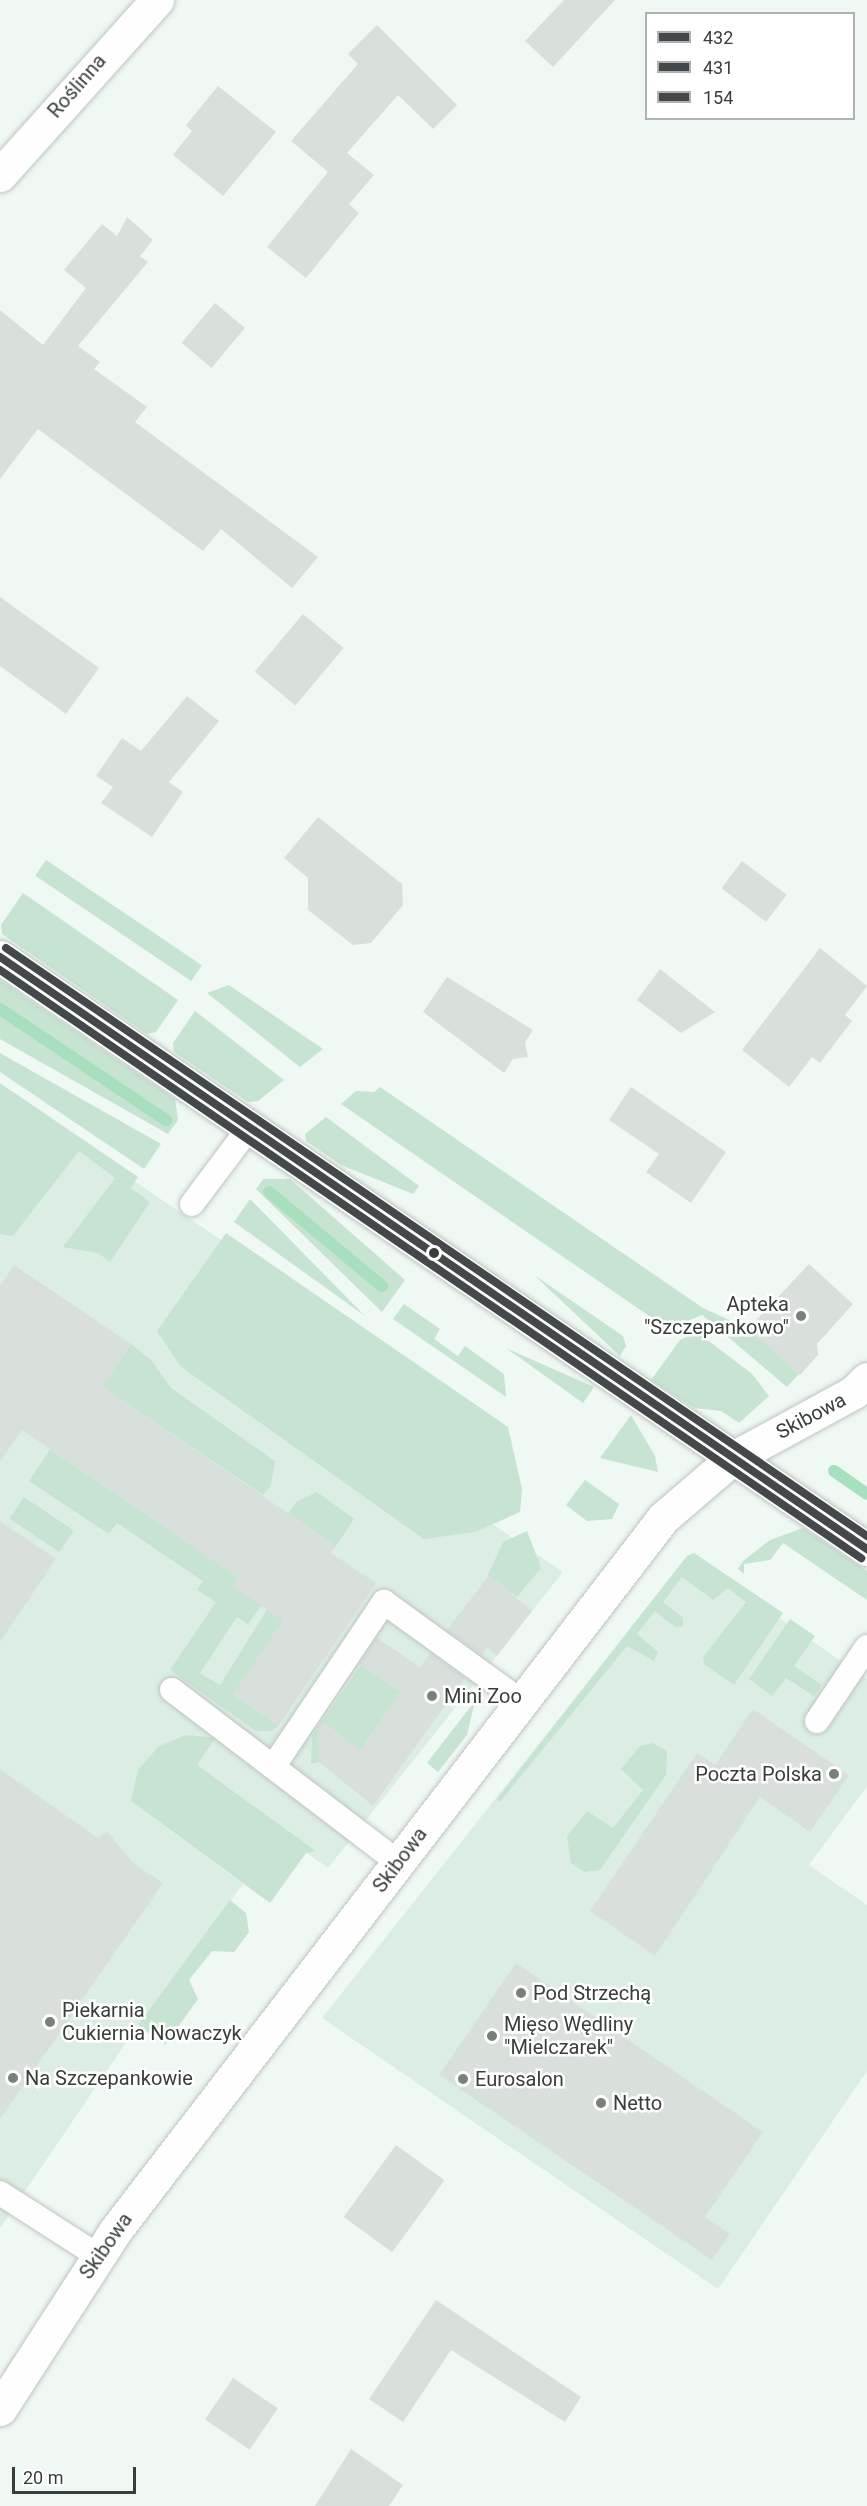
<!DOCTYPE html>
<meta charset="utf-8">
<style>
body{margin:0}
#map{position:relative;width:867px;height:2506px;overflow:hidden;background:#eff8f2;font-family:Roboto,sans-serif}
div>[style]{position:absolute}
.built>*{inset:0;background:#dceee3}
.green>*{inset:0;background:#c6e4d1;transform-origin:0 0}
.stream>*{height:12px;margin:-6px;padding:0 6px;transform-origin:6px;border-radius:6px;background:#a8dfbe}
.building>*{inset:0;background:#d9e0dc;transform-origin:0 0}
.roads{filter:drop-shadow(0 0 2px #bec5c0) drop-shadow(0 0 2px #bec5c0)}
.service>*{height:24px;margin:-12px;padding:0 12px;transform-origin:12px;border-radius:12px;background:#fdfefd}
.minor>*{height:33px;margin:-16.5px;padding:0 16.5px;transform-origin:16.5px;border-radius:16.5px;background:#fdfefd}
.tertiary>*{height:33px;margin:-16.5px;padding:0 16.5px;transform-origin:16.5px;border-radius:16.5px;background:#fdfefd}
.bus-1>*{height:8px;margin:-4px;padding:0 4px;transform-origin:4px;border-radius:4px;background:#45484a}
.bus-2>*{height:8px;margin:-4px;padding:0 4px;transform-origin:4px;border-radius:4px;background:#45484a}
.bus-3>*{height:8px;margin:-4px;padding:0 4px;transform-origin:4px;border-radius:4px;background:#45484a}
.dots>*{width:16px;height:16px;translate:-50% -50%;box-sizing:border-box;border:3px solid #fff;border-radius:50%}
span{translate:-50% -50%;white-space:nowrap;text-align:center;line-height:1.15;-webkit-text-stroke:5px #fff;paint-order:stroke}
.street-label{font-size:20px;color:#383f3a}
.poi-label{font-size:20px;color:#383f3a}
.right{translate:-100% -50%;text-align:right}
.left{translate:0 -50%;text-align:left}
.legend{position:absolute;left:645px;top:12px;width:210px;height:108px;box-sizing:border-box;background:#fff;border:2px solid #afb2b0;margin:0;padding:8px 10px;list-style:none;font-size:18px;color:#383f3a}
.legend li{display:flex;align-items:center;gap:12px;height:30px}
.legend b{width:30px;border:2px solid #afb2b0}
.scale{position:absolute;left:12px;top:2467px;width:124px;height:27px;box-sizing:border-box;border:3px solid #383f3a;border-top:0;padding-left:8px;font-size:18px;line-height:21px;white-space:nowrap;color:#383f3a;-webkit-text-stroke:4px #fff;paint-order:stroke}
</style>
<div id="map">
<div class="built">
<i style="clip-path:polygon(0 1090px,498px 1428px,457px 1500px,563px 1572px,328px 1868px,160px 1747px,144px 1764px,131px 1801px,243px 1884px,138px 2025px,0 2228px)"></i>
<i style="clip-path:polygon(688px 1555px,867px 1679px,867px 1786px,809px 1865px,867px 1905px,867px 2071px,718px 2289px,322px 2018px)"></i>
</div>
<div class="green">
<i style="left:46px;top:860px;width:188px;height:19px;rotate:34deg"></i>
<i style="clip-path:polygon(23px 893px,178px 1000px,156px 1032px,147px 1034px,2px 934px,1px 925px)"></i>
<i style="clip-path:polygon(0 980px,175px 1099px,178px 1120px,168px 1134px,0 1039px)"></i>
<i style="clip-path:polygon(229px 985px,323px 1049px,300px 1067px,207px 993px)"></i>
<i style="clip-path:polygon(195px 1011px,284px 1080px,258px 1101px,248px 1102px,174px 1052px,173px 1043px)"></i>
<i style="clip-path:polygon(0 1053px,161px 1144px,144px 1169px,0 1072px)"></i>
<i style="clip-path:polygon(0 1083px,138px 1177px,131px 1188px,150px 1202px,110px 1262px,98px 1253px,63px 1247px,115px 1178px,79px 1151px,13px 1236px,0 1234px)"></i>
<i style="clip-path:polygon(380px 1087px,703px 1308px,749px 1329px,799px 1374px,787px 1387px,702px 1315px,667px 1329px,649px 1329px,655px 1320px,341px 1104px,356px 1091px,374px 1092px)"></i>
<i style="clip-path:polygon(326px 1117px,419px 1186px,413px 1194px,341px 1165px,306px 1141px,305px 1134px)"></i>
<i style="clip-path:polygon(263px 1179px,290px 1179px,405px 1280px,382px 1312px,256px 1189px)"></i>
<i style="clip-path:polygon(250px 1199px,365px 1316px,234px 1222px)"></i>
<i style="clip-path:polygon(226px 1233px,508px 1427px,522px 1489px,520px 1512px,475px 1532px,424px 1539px,180px 1366px,157px 1331px)"></i>
<i style="clip-path:polygon(534px 1275px,623px 1336px,626px 1346px,620px 1356px)"></i>
<i style="clip-path:polygon(404px 1304px,440px 1329px,434px 1339px,458px 1356px,465px 1346px,504px 1374px,506px 1397px,393px 1319px)"></i>
<i style="clip-path:polygon(697px 1332px,752px 1374px,769px 1396px,739px 1423px,721px 1411px,695px 1408px,651px 1380px,680px 1340px)"></i>
<i style="clip-path:polygon(131px 1344px,151px 1360px,171px 1388px,275px 1461px,271px 1485px,263px 1495px,102px 1386px)"></i>
<i style="clip-path:polygon(506px 1348px,594px 1387px,583px 1403px)"></i>
<i style="clip-path:polygon(631px 1415px,655px 1456px,658px 1472px,600px 1458px)"></i>
<i style="clip-path:polygon(50px 1449px,239px 1578px,234px 1585px,262px 1605px,248px 1624px,237px 1617px,200px 1673px,220px 1685px,273px 1600px,289px 1612px,233px 1695px,279px 1725px,272px 1731px,256px 1731px,170px 1670px,216px 1602px,197px 1590px,203px 1581px,117px 1523px,109px 1534px,29px 1481px)"></i>
<i style="clip-path:polygon(585px 1480px,619px 1504px,612px 1519px,587px 1521px,566px 1505px)"></i>
<i style="clip-path:polygon(317px 1492px,354px 1519px,336px 1546px,288px 1513px,296px 1502px)"></i>
<i style="left:24px;top:1497px;width:60px;height:26px;rotate:34deg"></i>
<i style="clip-path:polygon(803px 1528px,867px 1571px,867px 1600px,783px 1543px,770px 1560px,744px 1564px,744px 1574px,738px 1569px,743px 1561px,770px 1540px)"></i>
<i style="clip-path:polygon(527px 1531px,541px 1568px,517px 1597px,488px 1575px,503px 1542px)"></i>
<i style="clip-path:polygon(694px 1553px,783px 1613px,734px 1685px,704px 1664px,703px 1657px,746px 1602px,728px 1588px,713px 1600px,682px 1577px,663px 1602px,683px 1618px,683px 1626px,675px 1627px,655px 1611px,637px 1634px,658px 1652px,654px 1661px,627px 1646px,500px 1802px,496px 1800px,687px 1556px)"></i>
<i style="clip-path:polygon(790px 1619px,815px 1636px,794px 1666px,822px 1685px,814px 1696px,786px 1678px,772px 1696px,749px 1679px)"></i>
<i style="clip-path:polygon(371px 1651px,367px 1669px,401px 1692px,360px 1751px,331px 1728px,318px 1743px,319px 1762px,311px 1764px,312px 1736px)"></i>
<i style="clip-path:polygon(475px 1701px,467px 1735px,438px 1772px,427px 1763px)"></i>
<i style="clip-path:polygon(186px 1735px,215px 1738px,197px 1765px,316px 1851px,306px 1853px,270px 1903px,131px 1801px,138px 1770px,159px 1746px)"></i>
<i style="clip-path:polygon(652px 1743px,667px 1751px,666px 1775px,600px 1870px,584px 1872px,571px 1863px,567px 1836px,587px 1811px,613px 1828px,643px 1790px,621px 1769px,640px 1746px)"></i>
<i style="clip-path:polygon(230px 1900px,246px 1913px,249px 1932px,234px 1952px,212px 1951px,189px 1980px,198px 1999px,165px 2045px,138px 2025px)"></i>
</div>
<div class="stream">
<i style="left:0;top:1009px;width:200px;rotate:33.8deg"></i>
<i style="left:269px;top:1192px;width:147px;rotate:39.8deg"></i>
<i style="left:834px;top:1471px;width:40px;rotate:34.9deg"></i>
</div>
<div class="building">
<i style="clip-path:polygon(564px 0,615px 0,553px 67px,525px 41px)"></i>
<i style="clip-path:polygon(377px 25px,457px 105px,433px 129px,398px 95px,347px 153px,374px 175px,349px 204px,359px 213px,306px 278px,267px 247px,328px 172px,291px 141px,358px 64px,348px 54px)"></i>
<i style="clip-path:polygon(218px 86px,276px 132px,223px 196px,173px 155px,192px 131px,186px 125px)"></i>
<i style="clip-path:polygon(127px 217px,153px 240px,140px 256px,148px 262px,78px 346px,100px 362px,94px 369px,147px 407px,135px 422px,318px 557px,292px 588px,221px 529px,203px 551px,38px 429px,0 479px,0 310px,43px 345px,86px 288px,64px 270px,102px 224px,117px 236px)"></i>
<i style="left:215px;top:303px;width:39px;height:52px;rotate:40deg"></i>
<i style="clip-path:polygon(0 597px,99px 668px,66px 714px,0 666px)"></i>
<i style="left:303px;top:614px;width:53px;height:75px;rotate:40deg"></i>
<i style="clip-path:polygon(187px 696px,219px 721px,169px 782px,183px 792px,152px 837px,101px 803px,113px 787px,96px 776px,122px 738px,141px 751px)"></i>
<i style="clip-path:polygon(318px 817px,402px 884px,403px 905px,371px 943px,353px 945px,308px 910px,308px 878px,284px 858px)"></i>
<i style="left:742px;top:861px;width:56px;height:34px;rotate:37deg"></i>
<i style="clip-path:polygon(820px 948px,867px 986px,845px 1015px,852px 1021px,835px 1043px,820px 1063px,812px 1057px,789px 1087px,742px 1050px)"></i>
<i style="clip-path:polygon(660px 969px,715px 1012px,681px 1033px,637px 1000px)"></i>
<i style="clip-path:polygon(447px 977px,533px 1030px,525px 1042px,528px 1057px,513px 1059px,504px 1073px,423px 1012px)"></i>
<i style="clip-path:polygon(631px 1087px,726px 1152px,691px 1203px,646px 1172px,659px 1154px,609px 1120px)"></i>
<i style="clip-path:polygon(809px 1264px,853px 1304px,817px 1344px,818px 1355px,800px 1375px,748px 1329px)"></i>
<i style="clip-path:polygon(14px 1265px,131px 1344px,102px 1386px,336px 1546px,331px 1553px,376px 1583px,279px 1725px,233px 1695px,283px 1621px,233px 1586px,239px 1578px,22px 1430px,0 1462px,0 1286px)"></i>
<i style="clip-path:polygon(0 1521px,56px 1559px,0 1642px)"></i>
<i style="clip-path:polygon(489px 1575px,532px 1611px,497px 1656px,487px 1647px,482px 1655px,447px 1630px)"></i>
<i style="clip-path:polygon(377px 1638px,420px 1667px,430px 1653px,465px 1678px,373px 1806px,319px 1762px,317px 1727px,322px 1720px,360px 1751px,401px 1692px,359px 1664px)"></i>
<i style="clip-path:polygon(753px 1709px,849px 1775px,810px 1832px,760px 1797px,655px 1956px,590px 1911px,697px 1753px,715px 1765px)"></i>
<i style="clip-path:polygon(0 1769px,98px 1838px,107px 1831px,133px 1863px,163px 1883px,0 2119px)"></i>
<i style="clip-path:polygon(516px 1963px,763px 2132px,705px 2217px,730px 2234px,712px 2260px,439px 2075px)"></i>
<i style="left:396px;top:2145px;width:60px;height:89px;rotate:36deg"></i>
<i style="clip-path:polygon(436px 2300px,581px 2397px,565px 2422px,451px 2350px,403px 2422px,369px 2399px)"></i>
<i style="left:233px;top:2378px;width:54px;height:50px;rotate:34deg"></i>
<i style="clip-path:polygon(351px 2449px,403px 2485px,389px 2506px,315px 2506px)"></i>
</div>
<div class="roads">
<div class="service">
<i style="left:192px;top:1204px;width:95px;rotate:-53.1deg"></i>
<i style="left:172px;top:1690px;width:284px;rotate:37.3deg"></i>
<i style="left:817px;top:1721px;width:89px;rotate:-56deg"></i>
<i style="left:273px;top:1767px;width:199px;rotate:-56.1deg"></i>
<i style="left:384px;top:1602px;width:169px;rotate:35.9deg"></i>
<i style="left:0;top:2193px;width:117px;rotate:32.7deg"></i>
</div>
<div class="minor">
<i style="left:0;top:175px;width:235px;rotate:-48.1deg"></i>
<i style="left:0;top:2409px;width:212px;rotate:-57.1deg"></i>
<i style="left:115px;top:2231px;width:899px;rotate:-52.45deg"></i>
<i style="left:663px;top:1518px;width:92px;rotate:-40.6deg"></i>
<i style="left:733px;top:1458px;width:138px;rotate:-28.6deg"></i>
<i style="left:854px;top:1392px;width:18px;rotate:-45deg"></i>
</div>
<div class="tertiary">
<i style="left:0;top:957px;width:1050px;rotate:34.33deg"></i>
</div>
</div>
<div class="bus-1">
<i style="left:0;top:957px;width:1050px;rotate:34.33deg"></i>
</div>
<div class="bus-2">
<i style="left:0;top:970px;width:1043px;rotate:34.33deg"></i>
</div>
<div class="bus-3">
<i style="left:6px;top:948px;width:1043px;rotate:34.33deg"></i>
</div>
<div class="dots">
<i style="left:434px;top:1253px;background:#383f3a"></i>
<i style="left:801px;top:1316px;background:#78807a"></i>
<i style="left:432px;top:1696px;background:#78807a"></i>
<i style="left:834px;top:1774px;background:#78807a"></i>
<i style="left:521px;top:1993px;background:#78807a"></i>
<i style="left:50px;top:2022px;background:#78807a"></i>
<i style="left:492px;top:2036px;background:#78807a"></i>
<i style="left:13px;top:2078px;background:#78807a"></i>
<i style="left:463px;top:2079px;background:#78807a"></i>
<i style="left:601px;top:2103px;background:#78807a"></i>
</div>
<div class="street-label">
<span style="left:77px;top:86px;rotate:-49deg">Roślinna</span>
<span style="left:811px;top:1416px;rotate:-28deg">Skibowa</span>
<span style="left:400px;top:1860px;rotate:-53deg">Skibowa</span>
<span style="left:106px;top:2246px;rotate:-55deg">Skibowa</span>
</div>
<div class="poi-label">
<span class="right" style="left:789px;top:1316px">Apteka<br>"Szczepankowo"</span>
<span class="left" style="left:444px;top:1696px">Mini Zoo</span>
<span class="right" style="left:822px;top:1774px">Poczta Polska</span>
<span class="left" style="left:533px;top:1993px">Pod Strzechą</span>
<span class="left" style="left:62px;top:2022px">Piekarnia<br>Cukiernia Nowaczyk</span>
<span class="left" style="left:504px;top:2036px">Mięso Wędliny<br>"Mielczarek"</span>
<span class="left" style="left:25px;top:2078px">Na Szczepankowie</span>
<span class="left" style="left:475px;top:2079px">Eurosalon</span>
<span class="left" style="left:613px;top:2103px">Netto</span>
</div>
<ul class="legend">
<li><b style="height:8px;background:#45484a"></b>432</li>
<li><b style="height:8px;background:#45484a"></b>431</li>
<li><b style="height:8px;background:#45484a"></b>154</li>
</ul>
<div class="scale">20 m</div>
</div>
